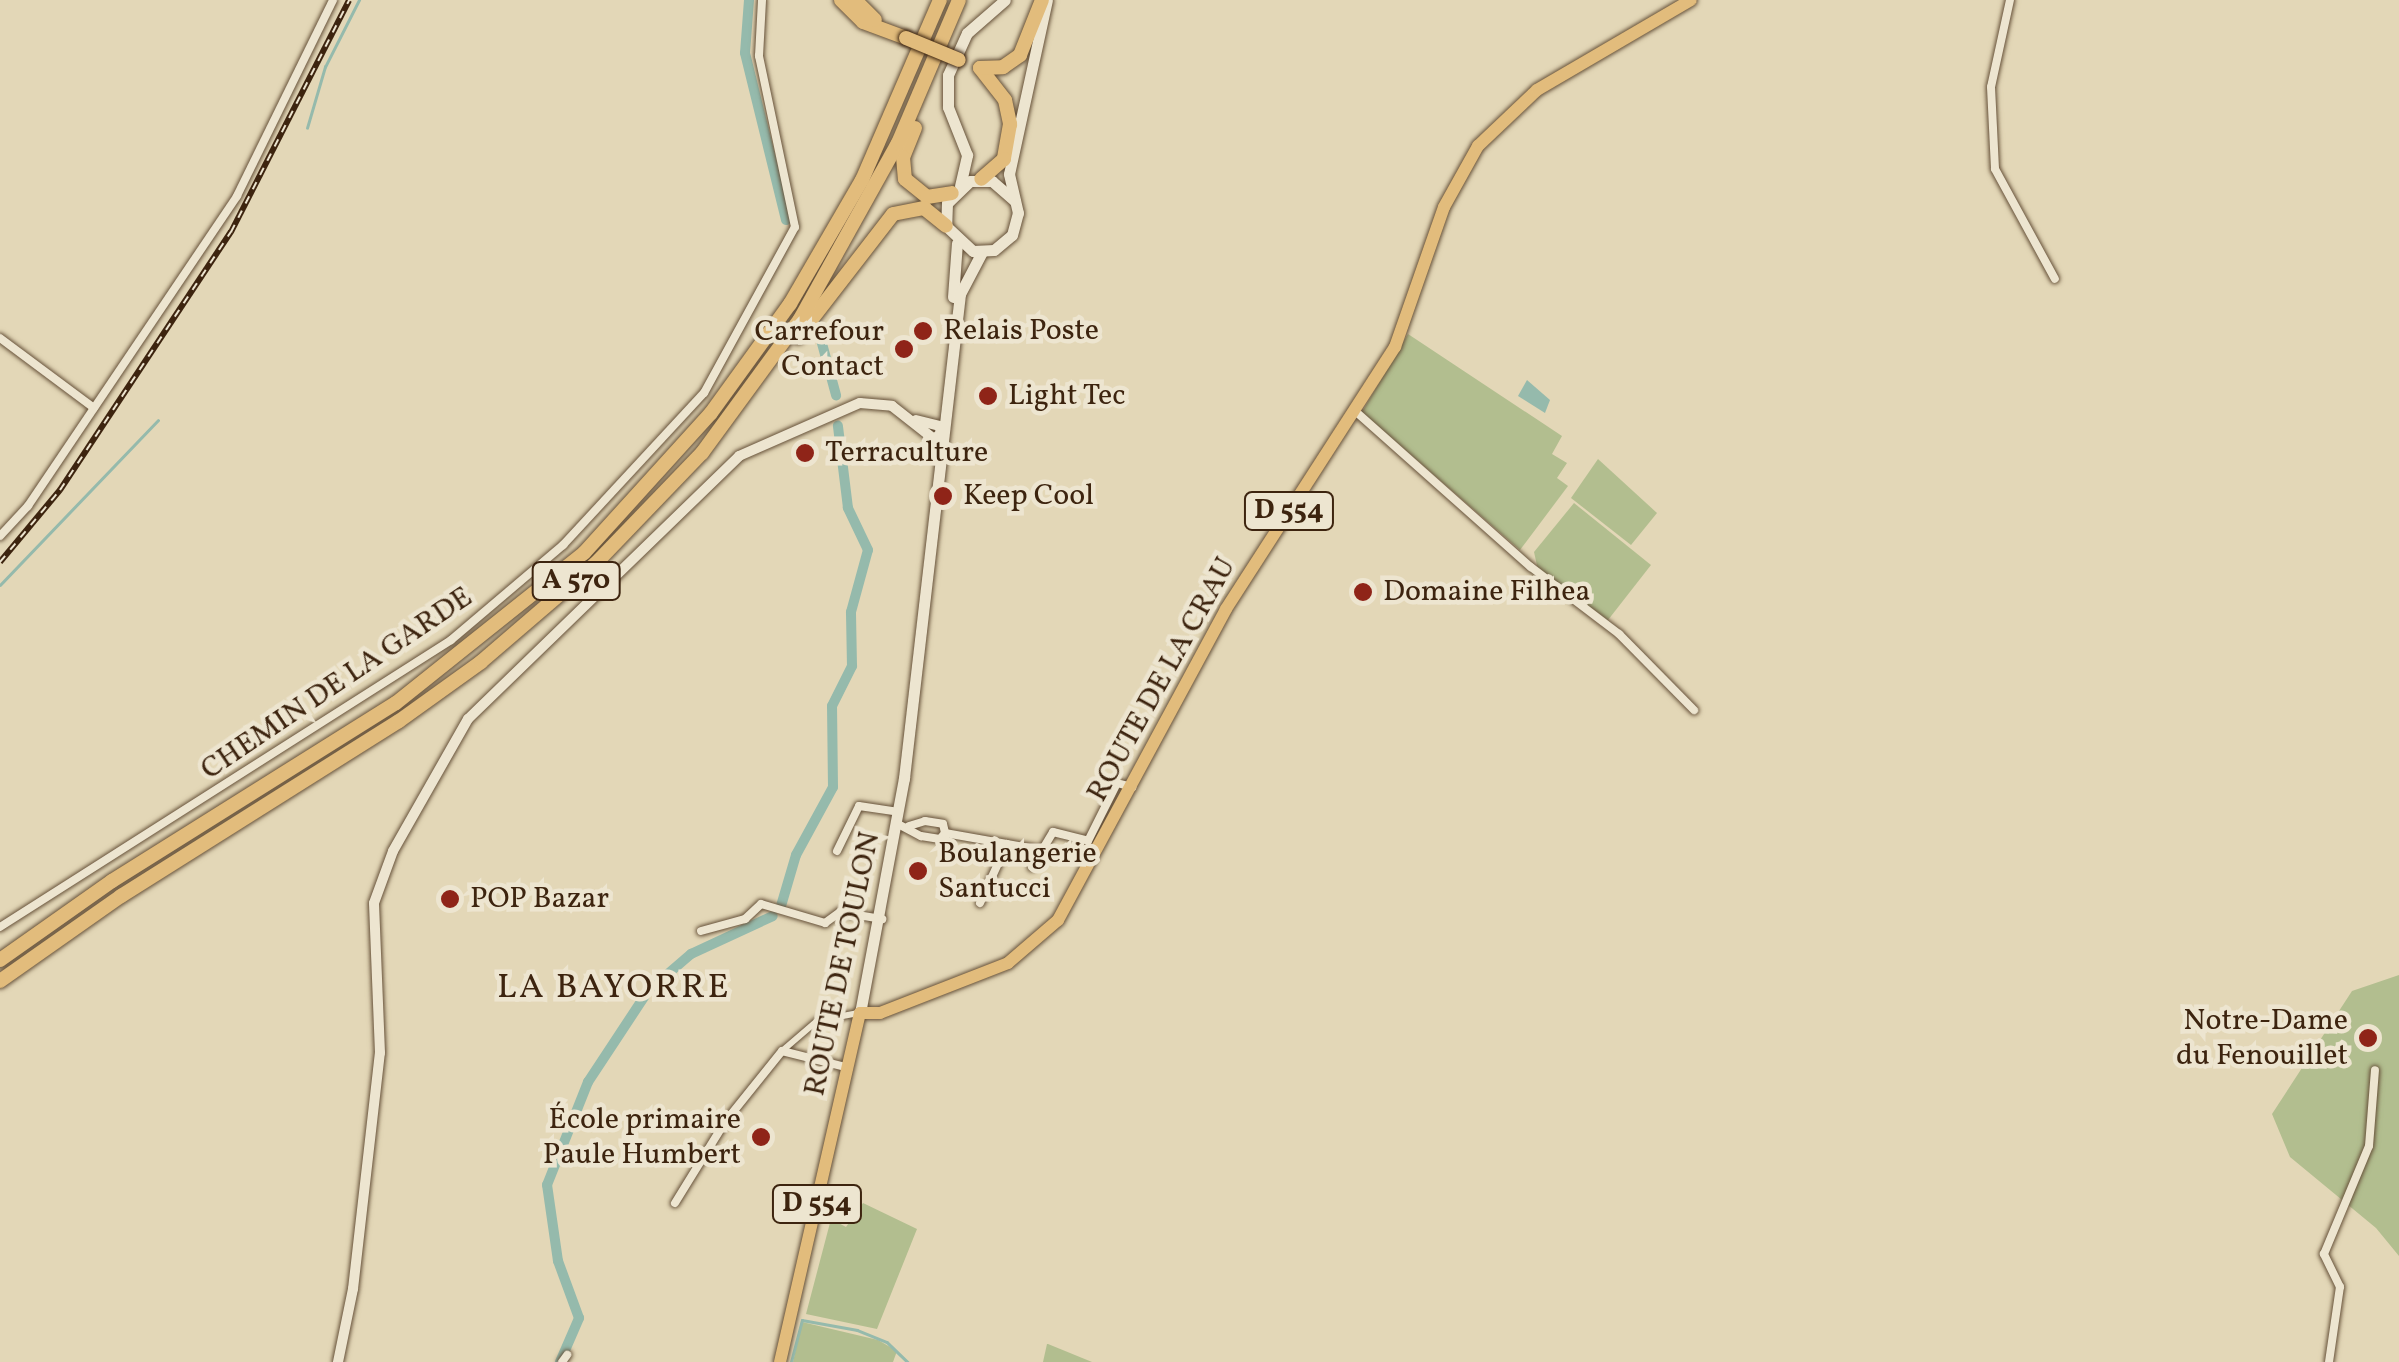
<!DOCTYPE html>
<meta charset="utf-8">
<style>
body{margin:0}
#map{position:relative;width:2399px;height:1362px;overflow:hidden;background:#e3d7b7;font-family:Vollkorn,serif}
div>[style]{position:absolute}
.green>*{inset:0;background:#b2be8f}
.water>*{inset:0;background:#95baac}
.stream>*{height:2.5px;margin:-1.25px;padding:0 1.25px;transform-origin:1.25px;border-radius:1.25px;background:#95baac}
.canal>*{height:10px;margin:-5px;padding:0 5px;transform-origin:5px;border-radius:5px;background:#95baac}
.roads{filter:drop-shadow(0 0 2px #665139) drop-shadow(0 0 2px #665139)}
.pedestrian>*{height:6px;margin:-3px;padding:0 3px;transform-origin:3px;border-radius:3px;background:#ede5d0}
.minor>*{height:8px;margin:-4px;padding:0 4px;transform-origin:4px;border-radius:4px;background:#ede5d0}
.tertiary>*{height:10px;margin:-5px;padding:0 5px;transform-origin:5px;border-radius:5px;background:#ede5d0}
.secondary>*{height:11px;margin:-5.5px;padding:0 5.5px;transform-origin:5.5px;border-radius:5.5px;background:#ede5d0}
.primary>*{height:12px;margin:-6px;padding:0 6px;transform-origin:6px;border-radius:6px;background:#e2bc7c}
.motorway>*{height:14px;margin:-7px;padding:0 7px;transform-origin:7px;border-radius:7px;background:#e2bc7c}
.rail>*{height:6px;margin-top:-3px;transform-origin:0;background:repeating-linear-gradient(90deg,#ede5d0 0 8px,#3d240f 0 16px);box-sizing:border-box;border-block:2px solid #3d240f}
.bridges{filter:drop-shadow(0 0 2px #3d240f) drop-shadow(0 0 2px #3d240f)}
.motorway-bridge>*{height:14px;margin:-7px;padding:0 7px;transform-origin:7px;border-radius:7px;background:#e2bc7c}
.dots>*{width:28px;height:28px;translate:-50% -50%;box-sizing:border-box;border:5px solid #ede5d0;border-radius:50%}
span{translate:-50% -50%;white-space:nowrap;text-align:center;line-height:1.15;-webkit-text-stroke:9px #ede5d0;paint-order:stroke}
.shield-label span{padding:2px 8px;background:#ede5d0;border:2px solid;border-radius:8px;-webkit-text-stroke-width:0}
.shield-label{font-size:28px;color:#3d240f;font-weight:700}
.poi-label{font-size:30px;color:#3d240f}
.left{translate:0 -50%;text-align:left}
.right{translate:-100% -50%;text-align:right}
.street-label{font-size:30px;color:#3d240f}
.quarter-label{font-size:35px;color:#3d240f;letter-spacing:2.5px}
</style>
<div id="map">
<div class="green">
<i style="clip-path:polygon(1408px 334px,1562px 436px,1552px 454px,1567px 463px,1557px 478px,1568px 486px,1520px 550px,1362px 412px)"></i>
<i style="clip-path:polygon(1598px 459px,1657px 513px,1631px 545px,1571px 498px)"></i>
<i style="clip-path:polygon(1574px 503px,1651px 565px,1608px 620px,1538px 570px,1534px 552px)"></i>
<i style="clip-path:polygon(2399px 975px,2399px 1256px,2376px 1228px,2290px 1157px,2272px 1114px,2352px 991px)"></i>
<i style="clip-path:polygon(863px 1203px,917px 1229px,877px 1329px,806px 1314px,831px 1219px,846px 1227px)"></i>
<i style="clip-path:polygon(802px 1322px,878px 1340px,897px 1351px,893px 1362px,793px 1362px)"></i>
<i style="clip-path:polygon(1047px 1344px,1048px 1344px,1092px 1362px,1043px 1362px)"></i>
</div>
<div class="water">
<i style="clip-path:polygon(1527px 380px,1550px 400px,1545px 413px,1518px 396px)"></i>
</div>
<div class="stream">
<i style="left:307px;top:128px;width:64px;rotate:-73.6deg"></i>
<i style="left:325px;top:67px;width:75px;rotate:-63.1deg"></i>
<i style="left:0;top:585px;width:228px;rotate:-46.2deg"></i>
<i style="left:791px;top:1362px;width:43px;rotate:-75.3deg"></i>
<i style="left:802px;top:1320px;width:56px;rotate:10.3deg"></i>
<i style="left:857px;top:1330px;width:32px;rotate:22deg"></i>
<i style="left:887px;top:1342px;width:29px;rotate:44deg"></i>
</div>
<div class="canal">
<i style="left:749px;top:0;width:53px;rotate:94.3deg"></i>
<i style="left:745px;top:53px;width:172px;rotate:76.2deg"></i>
<i style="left:817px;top:325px;width:73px;rotate:74.8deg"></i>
<i style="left:781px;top:906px;width:53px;rotate:-73.6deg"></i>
<i style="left:796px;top:855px;width:77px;rotate:-61.4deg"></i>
<i style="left:833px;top:787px;width:81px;rotate:-90.7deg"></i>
<i style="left:832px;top:706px;width:45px;rotate:-63.4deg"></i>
<i style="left:852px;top:666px;width:54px;rotate:-91.1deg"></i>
<i style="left:851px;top:612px;width:64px;rotate:-74.7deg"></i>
<i style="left:868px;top:550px;width:47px;rotate:-115.5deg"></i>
<i style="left:848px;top:508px;width:83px;rotate:-97deg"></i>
<i style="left:560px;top:1362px;width:48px;rotate:-66.6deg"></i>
<i style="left:579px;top:1318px;width:61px;rotate:-110.2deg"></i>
<i style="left:558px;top:1261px;width:77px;rotate:-98.2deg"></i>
<i style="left:547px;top:1185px;width:111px;rotate:-68.3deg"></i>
<i style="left:588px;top:1082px;width:109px;rotate:-56.6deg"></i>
<i style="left:648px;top:991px;width:57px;rotate:-40.7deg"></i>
<i style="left:691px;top:954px;width:90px;rotate:-24.9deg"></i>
</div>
<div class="roads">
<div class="pedestrian">
<i style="left:782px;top:1051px;width:46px;rotate:-40.6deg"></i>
<i style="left:817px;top:1021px;width:42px;rotate:-11deg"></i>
</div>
<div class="minor">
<i style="left:2010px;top:0;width:89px;rotate:102.3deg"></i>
<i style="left:1991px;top:87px;width:82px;rotate:87.2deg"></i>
<i style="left:1995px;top:169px;width:125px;rotate:61.4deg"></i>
<i style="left:0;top:338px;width:117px;rotate:36.7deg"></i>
<i style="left:1355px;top:411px;width:235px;rotate:41.6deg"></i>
<i style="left:1531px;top:567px;width:111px;rotate:37.3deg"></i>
<i style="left:1619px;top:634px;width:107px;rotate:45.4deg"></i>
<i style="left:0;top:536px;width:41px;rotate:-47deg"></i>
<i style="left:28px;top:506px;width:374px;rotate:-56deg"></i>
<i style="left:237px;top:196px;width:218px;rotate:-63.9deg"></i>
<i style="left:898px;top:824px;width:26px;rotate:28deg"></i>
<i style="left:921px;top:836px;width:19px;rotate:9deg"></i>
<i style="left:940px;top:839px;width:8px;rotate:-50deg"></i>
<i style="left:909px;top:826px;width:17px;rotate:-17deg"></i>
<i style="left:925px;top:821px;width:18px;rotate:9deg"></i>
<i style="left:943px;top:824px;width:9px;rotate:77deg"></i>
<i style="left:945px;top:833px;width:97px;rotate:10deg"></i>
<i style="left:837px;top:851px;width:50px;rotate:-63.9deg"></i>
<i style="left:859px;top:806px;width:40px;rotate:8.5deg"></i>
<i style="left:1032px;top:867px;width:41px;rotate:-59deg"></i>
<i style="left:1053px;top:832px;width:36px;rotate:14deg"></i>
<i style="left:1088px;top:841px;width:65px;rotate:-63.4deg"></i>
<i style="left:1117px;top:783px;width:16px;rotate:15deg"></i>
<i style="left:980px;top:903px;width:65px;rotate:-65.4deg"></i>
<i style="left:0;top:927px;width:535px;rotate:-32.47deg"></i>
<i style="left:451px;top:640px;width:147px;rotate:-40.3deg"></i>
<i style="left:563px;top:545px;width:207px;rotate:-47.2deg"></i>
<i style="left:704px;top:393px;width:189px;rotate:-61.3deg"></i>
<i style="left:795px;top:227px;width:175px;rotate:-101.9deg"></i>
<i style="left:759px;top:56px;width:56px;rotate:-86.9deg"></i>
<i style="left:701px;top:931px;width:46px;rotate:-15.3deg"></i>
<i style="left:745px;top:919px;width:22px;rotate:-43deg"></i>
<i style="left:761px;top:904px;width:67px;rotate:16.5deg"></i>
<i style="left:825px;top:923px;width:19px;rotate:-36deg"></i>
<i style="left:840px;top:912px;width:43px;rotate:9.5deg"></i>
<i style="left:675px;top:1203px;width:95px;rotate:-58.3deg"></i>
<i style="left:725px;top:1122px;width:91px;rotate:-51.2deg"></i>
<i style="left:782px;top:1051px;width:69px;rotate:14.2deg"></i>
<i style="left:562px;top:1362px;width:9px;rotate:-54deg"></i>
<i style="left:2329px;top:1362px;width:76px;rotate:-81.7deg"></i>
<i style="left:2340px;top:1287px;width:37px;rotate:-116deg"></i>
<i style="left:2324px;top:1254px;width:117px;rotate:-67.4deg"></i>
<i style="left:2369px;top:1146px;width:76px;rotate:-85.5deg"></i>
</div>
<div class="tertiary">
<i style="left:916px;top:420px;width:25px;rotate:14deg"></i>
<i style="left:940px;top:426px;width:13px;rotate:86deg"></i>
<i style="left:338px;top:1362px;width:75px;rotate:-78.4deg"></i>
<i style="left:353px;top:1289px;width:238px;rotate:-83.5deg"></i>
<i style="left:380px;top:1053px;width:150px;rotate:-92.3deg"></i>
<i style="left:374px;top:903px;width:55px;rotate:-69.9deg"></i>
<i style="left:393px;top:851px;width:152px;rotate:-60.4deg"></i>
<i style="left:468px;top:719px;width:378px;rotate:-44.1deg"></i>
<i style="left:739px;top:456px;width:132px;rotate:-23.7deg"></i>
<i style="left:860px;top:403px;width:32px;rotate:5deg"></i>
<i style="left:892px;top:406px;width:53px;rotate:38.2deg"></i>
<i style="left:934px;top:439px;width:13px;rotate:-39deg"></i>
</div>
<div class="secondary">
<i style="left:960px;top:186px;width:32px;rotate:-77deg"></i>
<i style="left:967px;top:155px;width:52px;rotate:-111.6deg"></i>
<i style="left:948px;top:107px;width:32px;rotate:-90deg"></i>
<i style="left:948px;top:75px;width:46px;rotate:-65.7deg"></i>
<i style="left:967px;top:33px;width:50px;rotate:-41deg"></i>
<i style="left:1015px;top:201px;width:30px;rotate:-139deg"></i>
<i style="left:992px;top:181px;width:22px;rotate:180deg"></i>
<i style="left:970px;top:181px;width:32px;rotate:136deg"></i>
<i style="left:947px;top:203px;width:23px;rotate:92deg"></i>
<i style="left:946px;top:226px;width:37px;rotate:43deg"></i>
<i style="left:973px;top:251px;width:21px;rotate:-3deg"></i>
<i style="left:994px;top:250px;width:23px;rotate:-40deg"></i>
<i style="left:1012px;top:235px;width:23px;rotate:-75deg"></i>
<i style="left:1018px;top:213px;width:40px;rotate:-103deg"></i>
<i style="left:1009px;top:174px;width:178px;rotate:-77.7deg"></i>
<i style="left:953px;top:297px;width:54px;rotate:-85.8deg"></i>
<i style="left:860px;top:1013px;width:239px;rotate:-79.4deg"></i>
<i style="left:904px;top:778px;width:487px;rotate:-83.4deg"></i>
<i style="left:960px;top:294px;width:47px;rotate:-62.4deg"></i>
</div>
<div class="primary">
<i style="left:780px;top:1362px;width:358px;rotate:-77.1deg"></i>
<i style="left:860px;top:1013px;width:20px"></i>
<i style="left:880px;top:1013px;width:137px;rotate:-21.3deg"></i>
<i style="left:1008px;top:963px;width:66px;rotate:-40.7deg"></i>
<i style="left:1058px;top:920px;width:353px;rotate:-61.6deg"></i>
<i style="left:1226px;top:609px;width:312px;rotate:-57.2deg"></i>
<i style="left:1395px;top:347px;width:148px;rotate:-70.7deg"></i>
<i style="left:1444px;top:207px;width:70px;rotate:-60.9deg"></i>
<i style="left:1478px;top:146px;width:81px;rotate:-43.5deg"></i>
<i style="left:1537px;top:90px;width:178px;rotate:-30.3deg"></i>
</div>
<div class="motorway">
<i style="left:841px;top:0;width:31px;rotate:45deg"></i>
<i style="left:863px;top:22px;width:46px;rotate:20.4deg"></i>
<i style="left:855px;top:0;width:28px;rotate:45deg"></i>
<i style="left:980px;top:68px;width:41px;rotate:52deg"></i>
<i style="left:1005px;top:100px;width:25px;rotate:78deg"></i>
<i style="left:1010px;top:124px;width:36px;rotate:100deg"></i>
<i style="left:1004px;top:159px;width:30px;rotate:139deg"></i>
<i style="left:980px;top:68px;width:23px;rotate:-2deg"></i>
<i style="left:1003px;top:67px;width:21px;rotate:-35deg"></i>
<i style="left:1020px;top:55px;width:59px;rotate:-68.2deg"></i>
<i style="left:915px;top:128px;width:31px;rotate:112deg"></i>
<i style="left:903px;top:157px;width:22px;rotate:85deg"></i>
<i style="left:905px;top:179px;width:28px;rotate:39deg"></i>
<i style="left:927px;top:197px;width:25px;rotate:-9deg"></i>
<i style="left:798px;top:337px;width:155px;rotate:-52.3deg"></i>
<i style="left:893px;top:214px;width:32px;rotate:-11deg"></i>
<i style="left:924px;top:208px;width:28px;rotate:39deg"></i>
<i style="left:0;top:960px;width:137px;rotate:-35.2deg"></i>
<i style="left:112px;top:881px;width:335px;rotate:-32.1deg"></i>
<i style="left:396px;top:703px;width:241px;rotate:-38.6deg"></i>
<i style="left:584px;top:553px;width:189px;rotate:-47.8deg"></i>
<i style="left:711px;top:413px;width:135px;rotate:-54.1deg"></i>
<i style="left:790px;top:304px;width:143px;rotate:-59.9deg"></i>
<i style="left:862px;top:180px;width:196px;rotate:-66.6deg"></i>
<i style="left:0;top:981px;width:148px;rotate:-35.1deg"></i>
<i style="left:121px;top:896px;width:328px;rotate:-32.2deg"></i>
<i style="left:399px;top:721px;width:101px;rotate:-35.7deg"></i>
<i style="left:481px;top:662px;width:150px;rotate:-40.7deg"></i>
<i style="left:595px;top:564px;width:154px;rotate:-46.1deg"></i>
<i style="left:702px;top:453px;width:166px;rotate:-53.8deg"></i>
<i style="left:800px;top:319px;width:201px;rotate:-60.9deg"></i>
<i style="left:898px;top:143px;width:155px;rotate:-66.9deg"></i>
</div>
</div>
<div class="rail">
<i style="left:0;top:562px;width:94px;rotate:-50.2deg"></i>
<i style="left:60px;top:490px;width:310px;rotate:-56.5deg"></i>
<i style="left:231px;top:232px;width:260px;rotate:-63deg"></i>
</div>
<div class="bridges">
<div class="motorway-bridge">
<i style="left:906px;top:38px;width:57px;rotate:22.5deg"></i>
</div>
</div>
<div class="dots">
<i style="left:923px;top:331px;background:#8f2418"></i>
<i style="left:904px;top:349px;background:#8f2418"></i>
<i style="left:988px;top:396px;background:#8f2418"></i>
<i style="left:805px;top:453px;background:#8f2418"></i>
<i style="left:943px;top:496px;background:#8f2418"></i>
<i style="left:1363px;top:592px;background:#8f2418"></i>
<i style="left:918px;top:871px;background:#8f2418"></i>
<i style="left:450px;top:899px;background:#8f2418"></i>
<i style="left:2368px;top:1038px;background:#8f2418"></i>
<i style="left:761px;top:1137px;background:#8f2418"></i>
</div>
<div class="shield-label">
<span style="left:1289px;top:511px">D 554</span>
<span style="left:576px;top:581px">A 570</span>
<span style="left:817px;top:1204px">D 554</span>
</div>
<div class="poi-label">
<span class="left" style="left:943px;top:331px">Relais Poste</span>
<span class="right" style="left:884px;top:349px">Carrefour<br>Contact</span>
<span class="left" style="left:1008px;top:396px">Light Tec</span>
<span class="left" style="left:825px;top:453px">Terraculture</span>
<span class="left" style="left:963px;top:496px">Keep Cool</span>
<span class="left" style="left:1383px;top:592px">Domaine Filhea</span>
<span class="left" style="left:938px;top:871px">Boulangerie<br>Santucci</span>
<span class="left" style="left:470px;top:899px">POP Bazar</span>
<span class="right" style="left:2348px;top:1038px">Notre-Dame<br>du Fenouillet</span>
<span class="right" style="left:741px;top:1137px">École primaire<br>Paule Humbert</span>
</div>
<div class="street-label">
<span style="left:1162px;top:680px;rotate:-61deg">ROUTE DE LA CRAU</span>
<span style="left:337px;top:684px;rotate:-34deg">CHEMIN DE LA GARDE</span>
<span style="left:843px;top:964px;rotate:-78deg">ROUTE DE TOULON</span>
</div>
<div class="quarter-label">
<span style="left:614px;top:988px">LA BAYORRE</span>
</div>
</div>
